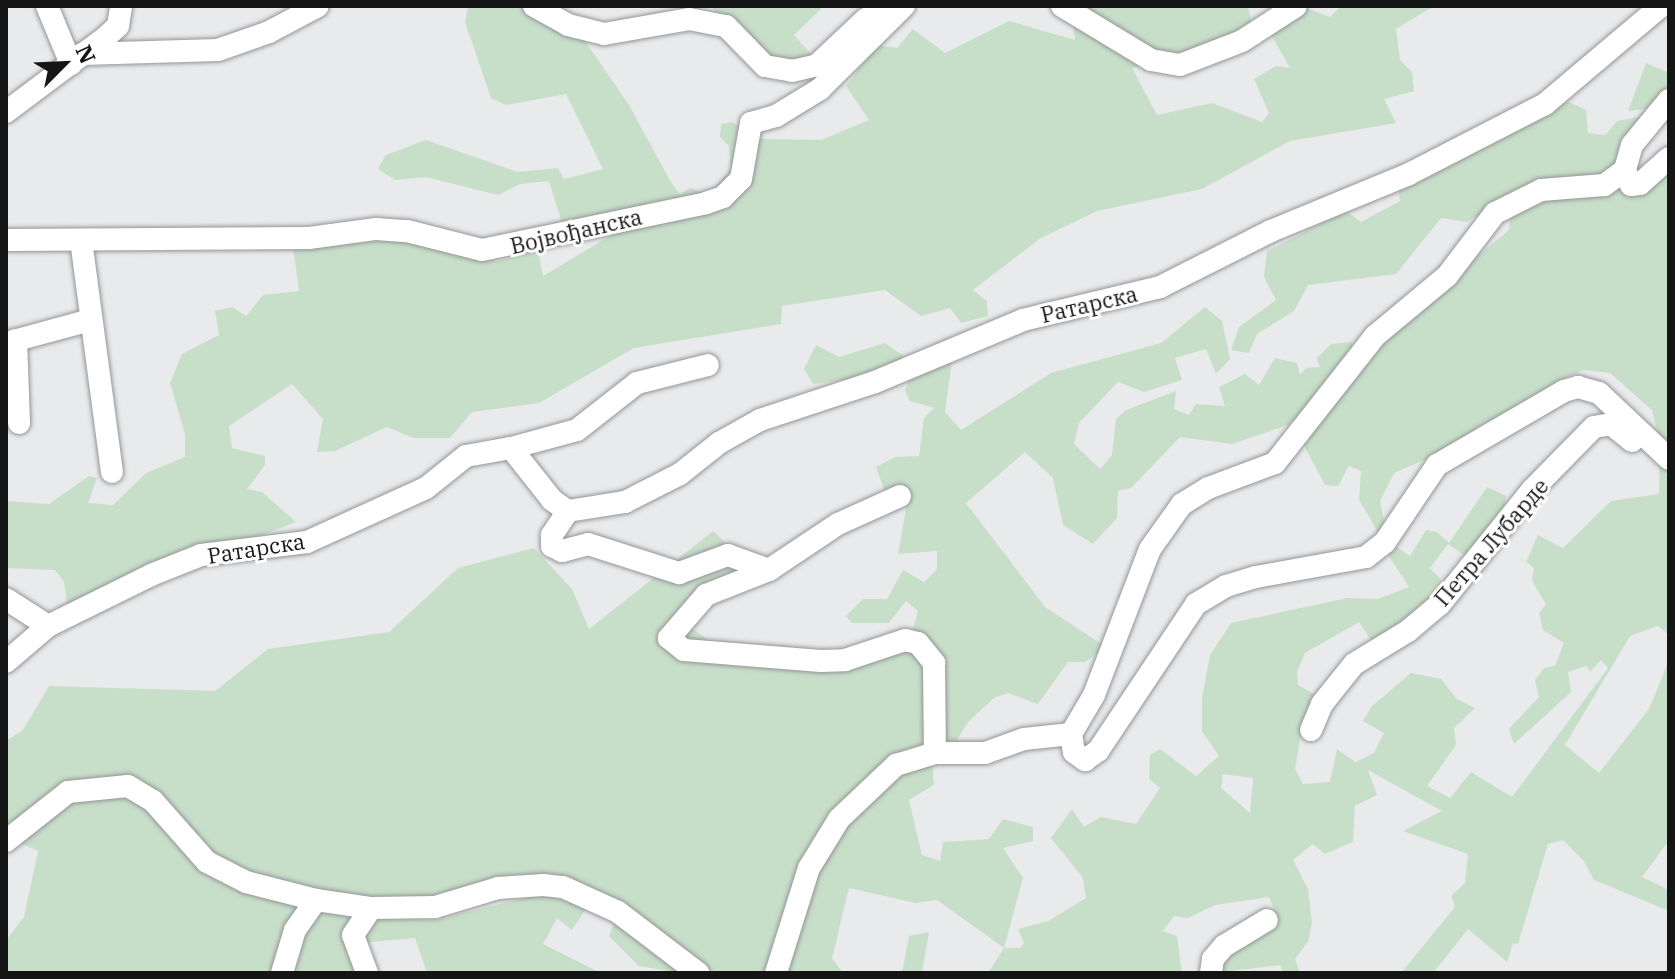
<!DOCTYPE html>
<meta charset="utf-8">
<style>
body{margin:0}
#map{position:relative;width:1675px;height:979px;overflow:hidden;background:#e9eaec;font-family:"IBM Plex Serif",serif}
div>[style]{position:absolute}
.green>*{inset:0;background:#c7dfc9}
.roads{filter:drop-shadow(0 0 2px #949597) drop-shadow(0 0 2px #949597)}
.minor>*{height:22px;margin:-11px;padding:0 11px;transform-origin:11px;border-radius:11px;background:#fff}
span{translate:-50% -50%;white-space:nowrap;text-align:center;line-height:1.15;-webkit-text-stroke:6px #fff;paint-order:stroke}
.street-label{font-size:22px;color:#151516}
.frame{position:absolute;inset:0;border:8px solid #151516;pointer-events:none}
.north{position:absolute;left:24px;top:24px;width:80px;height:80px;-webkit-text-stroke:6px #fff;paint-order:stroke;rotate:66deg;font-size:22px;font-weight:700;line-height:32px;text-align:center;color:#151516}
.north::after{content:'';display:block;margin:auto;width:28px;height:36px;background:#151516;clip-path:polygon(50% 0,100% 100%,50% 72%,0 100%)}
</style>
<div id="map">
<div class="green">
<i style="clip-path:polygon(468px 6px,561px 6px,629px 105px,672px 184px,680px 194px,690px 188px,708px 194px,731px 169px,729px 146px,720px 137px,721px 124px,732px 122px,759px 139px,821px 140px,869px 120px,846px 86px,877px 45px,897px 48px,913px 29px,945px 53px,1009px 21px,1075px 40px,1072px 17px,1044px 6px,1248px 6px,1252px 25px,1200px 50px,1132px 68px,1157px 115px,1212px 103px,1262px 122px,1269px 113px,1254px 79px,1276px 66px,1290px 68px,1270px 33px,1306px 8px,1330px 17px,1341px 6px,1434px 6px,1396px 29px,1400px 60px,1412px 72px,1414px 91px,1384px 99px,1396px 123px,1290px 141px,1202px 189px,1097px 211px,1041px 238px,973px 290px,987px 301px,988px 316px,961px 323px,950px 308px,921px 316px,885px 290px,782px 306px,781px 324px,634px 348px,539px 403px,472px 412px,450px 438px,413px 438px,387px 427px,335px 451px,317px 452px,323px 419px,292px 384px,229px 426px,232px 448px,265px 456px,265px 465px,247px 489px,262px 492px,296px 522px,68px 610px,64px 582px,55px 570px,6px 568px,6px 501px,49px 504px,89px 476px,97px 478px,88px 503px,113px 505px,146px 473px,185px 457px,185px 434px,170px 383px,182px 354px,219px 335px,215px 311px,232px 307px,246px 316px,263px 295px,299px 291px,293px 247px,381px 234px,453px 255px,498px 261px,538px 251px,543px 276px,675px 197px,564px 230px,549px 181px,520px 184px,498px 195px,426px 177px,395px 180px,378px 169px,386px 155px,426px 140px,518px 172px,558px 168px,564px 179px,603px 169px,566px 94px,506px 105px,491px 98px,465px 22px)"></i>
<i style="clip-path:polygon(710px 6px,824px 6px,794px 35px,816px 60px,795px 67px,767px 57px)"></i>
<i style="clip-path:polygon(evenodd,1646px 63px,1669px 73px,1669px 90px,1616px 167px,1636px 190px,1669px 163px,1669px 635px,1658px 626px,1630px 636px,1565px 745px,1599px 773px,1649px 709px,1669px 660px,1669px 840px,1642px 877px,1669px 890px,1669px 911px,1594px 880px,1584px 861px,1563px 840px,1548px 844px,1518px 944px,1513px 943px,1507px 962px,1468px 929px,1433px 973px,1401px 973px,1455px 907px,1451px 896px,1465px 883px,1468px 854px,1403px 831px,1442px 811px,1368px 770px,1377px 795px,1355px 806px,1353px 842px,1325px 854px,1313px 844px,1293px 860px,1308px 889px,1312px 923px,1308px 942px,1295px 959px,1300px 973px,1283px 973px,1280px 965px,1215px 973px,1239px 942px,1278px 919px,1269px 897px,1215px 905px,1188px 918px,1174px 916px,1163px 931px,1177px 936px,1182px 973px,988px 973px,1004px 948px,937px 900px,915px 903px,849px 888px,832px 958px,843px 973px,680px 973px,639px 966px,609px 936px,620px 907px,551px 878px,378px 908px,348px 944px,360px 973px,6px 973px,6px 940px,24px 917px,38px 851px,6px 837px,6px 741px,23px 730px,49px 686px,215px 691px,268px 649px,389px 632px,458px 568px,534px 548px,572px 589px,589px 629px,713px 531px,752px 567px,682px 621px,708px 640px,806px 649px,845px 662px,911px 636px,918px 611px,906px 601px,889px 623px,852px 623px,846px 616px,863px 599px,887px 599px,903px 570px,924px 582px,937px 569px,937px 551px,898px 554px,907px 503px,886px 495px,876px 467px,895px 457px,919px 456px,924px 418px,934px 408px,910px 401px,905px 391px,911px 371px,952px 360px,945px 412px,961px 430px,1051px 373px,1161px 343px,1205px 307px,1222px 321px,1230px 359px,1216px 374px,1206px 349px,1175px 358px,1182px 380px,1144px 392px,1118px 382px,1079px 423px,1074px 444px,1100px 469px,1112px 455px,1116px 419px,1126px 410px,1176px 391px,1174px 409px,1189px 415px,1196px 404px,1225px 406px,1219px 387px,1245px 374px,1259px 385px,1275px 358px,1297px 363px,1300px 375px,1306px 368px,1320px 367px,1317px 358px,1331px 344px,1352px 342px,1354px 356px,1321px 398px,1288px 425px,1232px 444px,1180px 437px,1131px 488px,1118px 491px,1117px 518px,1093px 544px,1063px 525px,1053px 478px,1025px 452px,966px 503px,1045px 607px,1106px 647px,1085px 662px,1068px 662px,1038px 704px,1008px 693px,994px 698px,968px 722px,954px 745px,931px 747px,934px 785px,909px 800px,922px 855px,940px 861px,943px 842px,989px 839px,1003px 819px,1033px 827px,1033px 841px,1003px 848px,1023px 878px,1004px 948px,1020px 948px,1024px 943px,1018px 929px,1048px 921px,1086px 898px,1083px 878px,1051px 838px,1072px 809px,1084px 827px,1101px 817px,1136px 824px,1160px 788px,1149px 779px,1150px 755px,1160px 749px,1196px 776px,1219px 756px,1202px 731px,1202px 698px,1210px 655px,1231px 623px,1347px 598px,1378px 599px,1409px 587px,1387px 553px,1395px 546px,1410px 556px,1426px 530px,1437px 532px,1449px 543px,1487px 487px,1506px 496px,1501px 527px,1473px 561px,1448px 544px,1430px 568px,1449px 588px,1374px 645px,1359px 622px,1305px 653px,1297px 672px,1298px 685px,1319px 697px,1301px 734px,1295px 769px,1303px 784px,1330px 782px,1337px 749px,1355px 762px,1374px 753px,1384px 733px,1363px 721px,1371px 707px,1411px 673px,1441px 679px,1457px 699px,1475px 708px,1454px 728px,1456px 745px,1427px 786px,1450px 798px,1471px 772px,1512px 797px,1608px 668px,1601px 660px,1590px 672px,1586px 666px,1568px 672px,1571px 692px,1514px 744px,1509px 729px,1539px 697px,1535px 680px,1544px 668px,1555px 666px,1564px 643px,1543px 630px,1539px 613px,1546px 604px,1532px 581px,1534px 568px,1526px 562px,1538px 535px,1563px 548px,1611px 501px,1659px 494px,1660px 443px,1652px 410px,1610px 373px,1583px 370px,1556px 382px,1530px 401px,1480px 426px,1461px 444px,1394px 473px,1380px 501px,1384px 521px,1378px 532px,1359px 500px,1361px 471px,1349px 466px,1338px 486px,1325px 485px,1303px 444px,1382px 336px,1509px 230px,1511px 209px,1500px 202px,1467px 222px,1441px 218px,1396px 274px,1308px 285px,1294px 311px,1257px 334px,1249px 353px,1231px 350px,1239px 327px,1276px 300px,1264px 277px,1267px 251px,1346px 211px,1361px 222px,1400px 201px,1398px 186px,1559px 105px,1569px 102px,1586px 110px,1588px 133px,1605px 135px,1617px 121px,1639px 117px,1646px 109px,1628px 111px,1646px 63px,1223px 774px,1253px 778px,1250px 813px,1221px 788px,1223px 774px)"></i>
<i style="clip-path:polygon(885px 343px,904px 356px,894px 367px,870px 376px,813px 384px,804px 369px,816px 345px,839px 357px)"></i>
<i style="clip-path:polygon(541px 894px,587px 907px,572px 930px,557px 918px,543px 944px,601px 973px,427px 973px,415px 938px,360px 943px,368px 928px,381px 919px,435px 920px)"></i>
<i style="clip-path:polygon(929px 932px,922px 973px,902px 973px,909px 936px)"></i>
</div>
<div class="roads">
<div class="minor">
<i style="left:47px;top:6px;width:63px;rotate:67.5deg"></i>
<i style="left:534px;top:6px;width:39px;rotate:29deg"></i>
<i style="left:568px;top:25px;width:37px;rotate:14deg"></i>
<i style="left:604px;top:34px;width:86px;rotate:-10deg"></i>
<i style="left:689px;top:19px;width:38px;rotate:11deg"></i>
<i style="left:726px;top:26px;width:56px;rotate:45.7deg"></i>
<i style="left:765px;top:66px;width:27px;rotate:10deg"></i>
<i style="left:792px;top:71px;width:26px;rotate:-13deg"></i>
<i style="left:817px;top:65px;width:67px;rotate:-43.2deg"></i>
<i style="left:866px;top:19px;width:29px;rotate:-27deg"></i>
<i style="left:1062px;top:6px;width:104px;rotate:31.2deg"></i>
<i style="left:1151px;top:60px;width:29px;rotate:10deg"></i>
<i style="left:1180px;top:65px;width:66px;rotate:-21.2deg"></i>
<i style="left:1242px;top:41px;width:64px;rotate:-32.9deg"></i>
<i style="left:82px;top:54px;width:136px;rotate:-1.7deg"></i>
<i style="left:218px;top:50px;width:54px;rotate:-19.4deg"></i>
<i style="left:269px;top:32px;width:55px;rotate:-28deg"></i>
<i style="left:1669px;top:100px;width:58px;rotate:129.4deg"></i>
<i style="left:1632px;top:145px;width:26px;rotate:106deg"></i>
<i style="left:1625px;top:170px;width:26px;rotate:144deg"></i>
<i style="left:1604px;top:185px;width:63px;rotate:175.5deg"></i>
<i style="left:1541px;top:190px;width:51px;rotate:153.4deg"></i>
<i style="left:1495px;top:213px;width:79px;rotate:127.3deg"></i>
<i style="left:1447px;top:276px;width:94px;rotate:140.2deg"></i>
<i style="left:1375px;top:336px;width:162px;rotate:128.2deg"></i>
<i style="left:1275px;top:463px;width:72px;rotate:159.5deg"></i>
<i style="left:1208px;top:488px;width:31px;rotate:148deg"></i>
<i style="left:1182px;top:504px;width:55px;rotate:125.4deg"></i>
<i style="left:1150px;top:549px;width:156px;rotate:111deg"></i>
<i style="left:1094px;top:695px;width:45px;rotate:120.5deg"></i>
<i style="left:1071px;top:734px;width:18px;rotate:81deg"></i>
<i style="left:1074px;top:752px;width:14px;rotate:36deg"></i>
<i style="left:1085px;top:760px;width:16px;rotate:-35deg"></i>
<i style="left:1098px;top:751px;width:177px;rotate:-56.3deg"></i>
<i style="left:1196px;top:604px;width:35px;rotate:-31deg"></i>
<i style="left:1226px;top:586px;width:31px;rotate:-17deg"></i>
<i style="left:1256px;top:577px;width:112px;rotate:-10.3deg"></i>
<i style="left:1366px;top:557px;width:24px;rotate:-38deg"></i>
<i style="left:1385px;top:542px;width:93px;rotate:-56deg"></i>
<i style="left:1437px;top:465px;width:147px;rotate:-30.2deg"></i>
<i style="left:1564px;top:391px;width:15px;rotate:-16deg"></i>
<i style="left:1578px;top:387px;width:22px;rotate:16deg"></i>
<i style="left:1599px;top:393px;width:96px;rotate:43.3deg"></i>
<i style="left:6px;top:112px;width:125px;rotate:-36.9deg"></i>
<i style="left:106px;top:37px;width:16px;rotate:-43deg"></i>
<i style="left:118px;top:26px;width:20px;rotate:-81deg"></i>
<i style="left:1625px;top:170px;width:16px;rotate:68deg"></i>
<i style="left:1631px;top:185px;width:9px;rotate:-6deg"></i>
<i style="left:1640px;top:184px;width:39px;rotate:-42deg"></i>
<i style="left:6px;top:240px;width:303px;rotate:-0.4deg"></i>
<i style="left:309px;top:238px;width:68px;rotate:-7.7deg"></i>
<i style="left:376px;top:229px;width:31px;rotate:4deg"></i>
<i style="left:407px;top:231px;width:77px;rotate:14.2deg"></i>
<i style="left:482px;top:250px;width:229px;rotate:-11.8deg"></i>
<i style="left:706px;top:203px;width:18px;rotate:-19deg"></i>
<i style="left:723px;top:197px;width:25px;rotate:-45deg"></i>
<i style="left:741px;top:179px;width:57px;rotate:-79.9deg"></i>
<i style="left:751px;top:123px;width:26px;rotate:-16deg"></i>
<i style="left:776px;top:116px;width:52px;rotate:-31.5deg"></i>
<i style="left:820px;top:89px;width:118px;rotate:-44.7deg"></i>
<i style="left:81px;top:240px;width:234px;rotate:82.4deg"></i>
<i style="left:16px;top:340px;width:83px;rotate:87.9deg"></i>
<i style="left:6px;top:343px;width:87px;rotate:-15.3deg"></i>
<i style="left:511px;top:448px;width:68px;rotate:-15.3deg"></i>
<i style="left:577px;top:430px;width:76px;rotate:-38.1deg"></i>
<i style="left:637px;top:383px;width:73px;rotate:-14.2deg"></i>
<i style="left:568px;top:511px;width:29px;rotate:124deg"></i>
<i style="left:552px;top:535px;width:11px;rotate:90deg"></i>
<i style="left:552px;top:546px;width:11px;rotate:27deg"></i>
<i style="left:562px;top:551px;width:27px;rotate:-15deg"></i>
<i style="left:588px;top:544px;width:96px;rotate:17.7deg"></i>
<i style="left:679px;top:573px;width:52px;rotate:-20.2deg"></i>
<i style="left:728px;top:555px;width:44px;rotate:20.1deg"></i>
<i style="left:769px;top:570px;width:68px;rotate:158.4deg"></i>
<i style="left:706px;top:595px;width:57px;rotate:130.7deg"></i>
<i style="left:669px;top:638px;width:19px;rotate:39deg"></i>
<i style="left:684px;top:650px;width:137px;rotate:4.6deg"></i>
<i style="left:821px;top:661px;width:24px;rotate:-2deg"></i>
<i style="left:845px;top:660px;width:63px;rotate:-18.4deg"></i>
<i style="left:905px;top:640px;width:13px;rotate:13deg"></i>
<i style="left:918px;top:643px;width:26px;rotate:51deg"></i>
<i style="left:934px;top:663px;width:90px;rotate:89.4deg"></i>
<i style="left:769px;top:570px;width:83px;rotate:-33.7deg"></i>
<i style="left:838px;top:524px;width:68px;rotate:-24.3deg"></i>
<i style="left:6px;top:599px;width:50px;rotate:32.7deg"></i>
<i style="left:6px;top:662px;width:55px;rotate:-40.6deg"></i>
<i style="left:48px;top:626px;width:115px;rotate:-26.3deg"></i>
<i style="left:151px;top:575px;width:54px;rotate:-21.8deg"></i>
<i style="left:201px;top:555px;width:107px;rotate:-7deg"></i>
<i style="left:307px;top:542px;width:131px;rotate:-24.4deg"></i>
<i style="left:426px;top:488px;width:51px;rotate:-38.7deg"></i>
<i style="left:466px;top:456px;width:46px;rotate:-10.1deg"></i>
<i style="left:511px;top:448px;width:66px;rotate:51.7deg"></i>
<i style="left:552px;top:500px;width:19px;rotate:35deg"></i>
<i style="left:568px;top:511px;width:58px;rotate:-9deg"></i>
<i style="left:625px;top:502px;width:62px;rotate:-27deg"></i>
<i style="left:680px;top:474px;width:50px;rotate:-38.5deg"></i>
<i style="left:719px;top:443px;width:47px;rotate:-29.3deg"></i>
<i style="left:760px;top:420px;width:121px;rotate:-18.3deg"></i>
<i style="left:875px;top:382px;width:160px;rotate:-22.7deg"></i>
<i style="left:1023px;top:320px;width:141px;rotate:-13.5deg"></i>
<i style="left:1160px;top:287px;width:124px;rotate:-26.8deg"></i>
<i style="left:1271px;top:231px;width:149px;rotate:-22.4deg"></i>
<i style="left:1409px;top:174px;width:153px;rotate:-27.2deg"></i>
<i style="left:1545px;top:104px;width:152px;rotate:-40.2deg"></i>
<i style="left:1311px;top:730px;width:28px;rotate:-67deg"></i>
<i style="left:1322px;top:704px;width:51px;rotate:-51.3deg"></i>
<i style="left:1354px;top:664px;width:63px;rotate:-31.4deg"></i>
<i style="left:1408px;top:631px;width:42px;rotate:-40.2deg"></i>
<i style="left:1440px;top:604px;width:146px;rotate:-51.1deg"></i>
<i style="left:1532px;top:490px;width:88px;rotate:-45.5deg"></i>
<i style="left:1594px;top:427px;width:17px;rotate:-10deg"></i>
<i style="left:1611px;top:424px;width:27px;rotate:39deg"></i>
<i style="left:6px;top:841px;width:79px;rotate:-38.3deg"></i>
<i style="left:68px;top:792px;width:60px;rotate:-5.7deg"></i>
<i style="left:128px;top:786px;width:29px;rotate:31deg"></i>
<i style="left:153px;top:801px;width:81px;rotate:48.5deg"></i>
<i style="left:207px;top:862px;width:44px;rotate:27.1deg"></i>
<i style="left:246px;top:882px;width:72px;rotate:14.4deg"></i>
<i style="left:282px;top:973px;width:45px;rotate:-73.2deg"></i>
<i style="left:295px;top:930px;width:37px;rotate:-55deg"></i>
<i style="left:316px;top:900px;width:56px;rotate:8.3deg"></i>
<i style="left:371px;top:908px;width:64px;rotate:-0.9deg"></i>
<i style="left:435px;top:907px;width:66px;rotate:-16.8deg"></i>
<i style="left:498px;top:888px;width:45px;rotate:-3.8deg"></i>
<i style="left:543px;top:885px;width:20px;rotate:6deg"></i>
<i style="left:563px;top:887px;width:60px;rotate:24.4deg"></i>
<i style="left:618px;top:912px;width:101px;rotate:37.3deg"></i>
<i style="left:367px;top:973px;width:40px;rotate:-110.2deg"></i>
<i style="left:353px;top:935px;width:32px;rotate:-56deg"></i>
<i style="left:776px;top:973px;width:110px;rotate:-72.6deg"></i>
<i style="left:809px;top:868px;width:57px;rotate:-58.5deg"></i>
<i style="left:839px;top:819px;width:79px;rotate:-43.5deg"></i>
<i style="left:896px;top:765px;width:41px;rotate:-17.1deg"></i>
<i style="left:935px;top:753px;width:50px"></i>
<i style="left:985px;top:753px;width:41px;rotate:-19.7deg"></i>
<i style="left:1024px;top:739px;width:47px;rotate:-6.1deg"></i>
<i style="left:1211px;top:973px;width:14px;rotate:-82deg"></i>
<i style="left:1213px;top:959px;width:17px;rotate:-50deg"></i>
<i style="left:1224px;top:946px;width:50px;rotate:-31.2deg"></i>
</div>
</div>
<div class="street-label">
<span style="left:576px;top:231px;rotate:-13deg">Војвођанска</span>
<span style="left:1089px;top:304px;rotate:-13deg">Ратарска</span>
<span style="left:1491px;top:542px;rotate:-49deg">Петра Лубарде</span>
<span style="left:256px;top:548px;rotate:-9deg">Ратарска</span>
</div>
<div class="frame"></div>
<div class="north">N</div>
</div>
